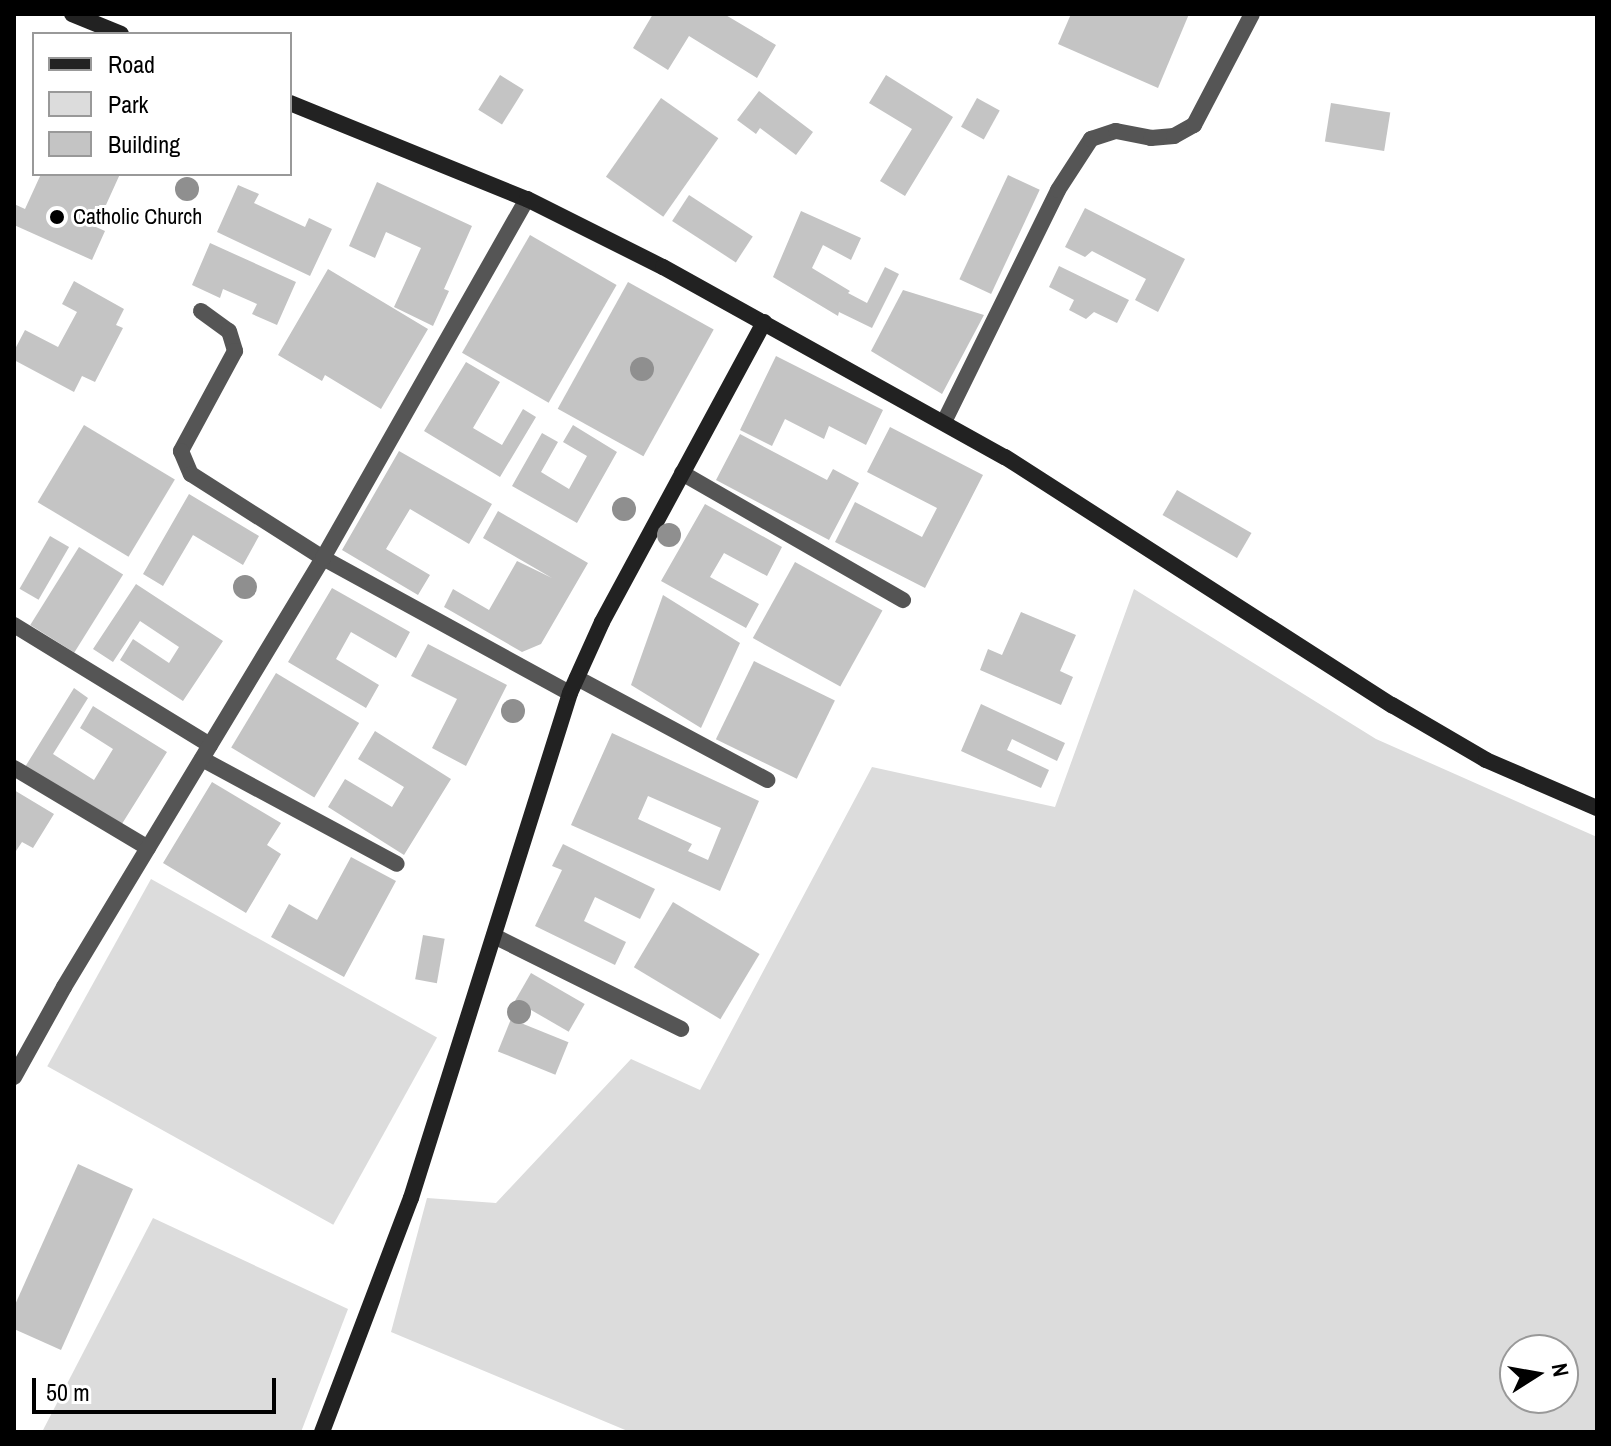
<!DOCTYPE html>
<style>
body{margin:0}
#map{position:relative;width:1611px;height:1446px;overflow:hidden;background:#fff;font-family:"Archivo Narrow",sans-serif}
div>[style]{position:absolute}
.green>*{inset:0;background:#dcdcdc;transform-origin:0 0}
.building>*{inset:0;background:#c4c4c4;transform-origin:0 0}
.street>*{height:16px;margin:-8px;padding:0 8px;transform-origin:8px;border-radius:8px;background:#555}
.secondary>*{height:16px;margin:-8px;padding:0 8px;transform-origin:8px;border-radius:8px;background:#222}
.trees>*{width:24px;height:24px;margin:-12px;border-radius:50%;background:#8f8f8f}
.dots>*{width:22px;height:22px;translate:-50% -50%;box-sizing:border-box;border:4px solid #fff;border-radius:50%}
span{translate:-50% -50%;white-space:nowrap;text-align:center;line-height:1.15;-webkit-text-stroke:6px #fff;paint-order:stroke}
.poi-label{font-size:22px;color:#000}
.left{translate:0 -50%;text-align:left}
.frame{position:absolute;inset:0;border:16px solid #000;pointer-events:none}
.legend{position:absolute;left:32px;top:32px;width:260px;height:144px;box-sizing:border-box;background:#fff;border:2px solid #999;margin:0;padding:10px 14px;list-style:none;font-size:24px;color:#000}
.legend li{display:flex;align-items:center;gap:16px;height:40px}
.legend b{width:40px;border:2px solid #999}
.north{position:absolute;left:1499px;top:1334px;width:80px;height:80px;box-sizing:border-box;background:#fff;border:2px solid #999;border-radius:50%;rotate:79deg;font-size:22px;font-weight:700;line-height:32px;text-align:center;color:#000}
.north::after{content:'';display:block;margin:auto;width:28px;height:36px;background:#000;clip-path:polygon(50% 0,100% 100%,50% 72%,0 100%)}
.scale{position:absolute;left:32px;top:1378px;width:244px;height:36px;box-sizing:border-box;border:4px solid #000;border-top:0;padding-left:10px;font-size:24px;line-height:28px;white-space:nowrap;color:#000;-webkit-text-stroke:6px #fff;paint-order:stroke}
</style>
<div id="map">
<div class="green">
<i style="clip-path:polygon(evenodd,1134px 589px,1376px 739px,1597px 837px,1597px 1432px,630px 1432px,391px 1332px,427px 1198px,496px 1203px,631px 1059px,700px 1090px,872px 767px,1055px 807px,1134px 589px,1515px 1350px,1563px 1350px,1563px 1398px,1515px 1398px,1515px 1350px)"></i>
<i style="left:151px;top:879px;width:327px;height:214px;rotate:29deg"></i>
<i style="clip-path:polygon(153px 1218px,348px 1309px,301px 1432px,42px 1432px)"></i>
</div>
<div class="building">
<i style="clip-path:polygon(653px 14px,724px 14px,776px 45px,757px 78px,689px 36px,668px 70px,633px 48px)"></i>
<i style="clip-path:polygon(1071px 14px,1189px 14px,1158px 88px,1058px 44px)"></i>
<i style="left:500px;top:75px;width:28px;height:41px;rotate:32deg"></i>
<i style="clip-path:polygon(886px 75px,953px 117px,905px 196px,880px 181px,912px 129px,869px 103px)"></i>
<i style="clip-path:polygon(759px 91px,813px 132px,796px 155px,760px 128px,756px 134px,737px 120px)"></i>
<i style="left:661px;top:98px;width:70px;height:96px;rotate:35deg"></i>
<i style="left:977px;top:98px;width:26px;height:33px;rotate:29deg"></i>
<i style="left:1331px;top:103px;width:60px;height:39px;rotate:9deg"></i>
<i style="clip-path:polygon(41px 174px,120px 174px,96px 227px,105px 231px,92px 260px,14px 225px,14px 204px,25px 209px)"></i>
<i style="left:1008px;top:175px;width:35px;height:115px;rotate:25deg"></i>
<i style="clip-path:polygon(377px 182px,472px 226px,444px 289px,449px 291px,433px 326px,394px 307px,421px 248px,386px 232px,375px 258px,349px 246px)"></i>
<i style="clip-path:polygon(238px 185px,259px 194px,254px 203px,305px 227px,309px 218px,332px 229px,310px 276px,217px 232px)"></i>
<i style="left:689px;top:195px;width:76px;height:31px;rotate:33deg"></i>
<i style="clip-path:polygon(1085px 208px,1185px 259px,1158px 312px,1135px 300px,1146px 279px,1092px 251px,1085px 257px,1065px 247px)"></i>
<i style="clip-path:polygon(801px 211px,861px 238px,851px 260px,823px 245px,812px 268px,850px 291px,848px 293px,867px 303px,885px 267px,899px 274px,872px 328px,839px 312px,838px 316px,773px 277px)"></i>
<i style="left:530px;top:235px;width:100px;height:136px;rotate:30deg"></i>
<i style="clip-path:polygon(210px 243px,296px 282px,277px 325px,252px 314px,257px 304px,223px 289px,220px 298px,192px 285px)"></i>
<i style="clip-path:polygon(1059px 266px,1129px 300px,1117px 323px,1094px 312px,1086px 319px,1069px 310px,1074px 300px,1049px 287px)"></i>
<i style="clip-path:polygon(328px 269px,428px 329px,381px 409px,325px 375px,322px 381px,278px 355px)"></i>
<i style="clip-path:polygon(74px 281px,124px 309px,116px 325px,123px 328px,95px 382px,82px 376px,74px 392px,14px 360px,14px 351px,25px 330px,58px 347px,77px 312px,62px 304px)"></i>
<i style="left:628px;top:282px;width:98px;height:145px;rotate:29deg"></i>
<i style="clip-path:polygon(903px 290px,984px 315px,942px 394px,871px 351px)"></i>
<i style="clip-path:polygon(776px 356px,883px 410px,866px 445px,829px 426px,824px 439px,785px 419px,772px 446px,740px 430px)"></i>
<i style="clip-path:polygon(466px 362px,500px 382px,473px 428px,502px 445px,523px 409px,536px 417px,500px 477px,424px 431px)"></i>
<i style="left:84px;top:425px;width:106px;height:90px;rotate:31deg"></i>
<i style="clip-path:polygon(573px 425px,617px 452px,577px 523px,512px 486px,542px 433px,558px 442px,541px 472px,569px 489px,587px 456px,563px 442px)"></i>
<i style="clip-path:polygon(890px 427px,983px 475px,925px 588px,835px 542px,855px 502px,922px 537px,937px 508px,867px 472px)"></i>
<i style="clip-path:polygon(740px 434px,827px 480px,833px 469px,859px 483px,829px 540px,716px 480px)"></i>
<i style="clip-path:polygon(399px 451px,492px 504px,469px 544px,410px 509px,386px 549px,430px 575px,418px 595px,342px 550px)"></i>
<i style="left:1177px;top:490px;width:86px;height:29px;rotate:30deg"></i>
<i style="clip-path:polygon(189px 494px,259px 536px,243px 565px,193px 535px,163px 586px,143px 574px)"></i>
<i style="clip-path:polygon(705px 504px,782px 547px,767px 576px,724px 553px,710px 577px,759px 604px,746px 628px,661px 581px)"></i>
<i style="clip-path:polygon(498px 511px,588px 563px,541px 644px,522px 652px,444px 607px,453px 589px,489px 610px,517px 561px,552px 578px,483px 538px)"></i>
<i style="left:50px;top:536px;width:22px;height:61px;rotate:30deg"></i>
<i style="left:79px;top:547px;width:52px;height:92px;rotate:32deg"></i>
<i style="left:795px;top:562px;width:100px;height:87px;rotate:29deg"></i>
<i style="clip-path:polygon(136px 584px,223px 641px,183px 701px,120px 660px,133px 639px,169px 663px,179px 647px,140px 621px,113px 662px,93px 649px)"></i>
<i style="clip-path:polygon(332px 588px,410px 632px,396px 658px,351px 632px,336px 659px,379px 685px,366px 708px,288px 662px)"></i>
<i style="clip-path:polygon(663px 595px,740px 643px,701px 728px,631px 685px)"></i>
<i style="clip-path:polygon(1021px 612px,1076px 635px,1060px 671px,1073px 677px,1061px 705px,980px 670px,988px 649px,1002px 655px)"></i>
<i style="clip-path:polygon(428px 644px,507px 685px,466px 766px,432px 748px,457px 699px,411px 676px)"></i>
<i style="left:754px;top:661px;width:90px;height:87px;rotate:26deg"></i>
<i style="left:276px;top:673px;width:97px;height:87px;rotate:31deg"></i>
<i style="clip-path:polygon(74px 688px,88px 698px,53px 754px,94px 780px,113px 749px,80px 728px,93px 706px,167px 752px,120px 827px,25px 767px)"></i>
<i style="clip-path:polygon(981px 704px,1065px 743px,1057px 761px,1012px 739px,1007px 750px,1049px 770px,1041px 788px,961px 751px)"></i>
<i style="clip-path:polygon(375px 731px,451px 779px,404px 855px,328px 807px,345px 779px,392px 807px,404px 787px,358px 759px)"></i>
<i style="clip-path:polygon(evenodd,612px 733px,759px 801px,720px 891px,571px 825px,612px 733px,648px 796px,721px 828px,708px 860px,688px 851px,692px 844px,638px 819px,648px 796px)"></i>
<i style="clip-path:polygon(212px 782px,281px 823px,267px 845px,281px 854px,246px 913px,163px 863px)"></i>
<i style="clip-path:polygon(14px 790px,54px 814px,33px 848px,22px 842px,14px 854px)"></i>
<i style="clip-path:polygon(563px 844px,655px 889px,640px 919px,595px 897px,584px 921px,626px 942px,615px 965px,535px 926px,562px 870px,552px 866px)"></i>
<i style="clip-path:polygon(351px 857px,396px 881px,344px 977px,271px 937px,289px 904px,317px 920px)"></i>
<i style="left:673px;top:902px;width:101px;height:76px;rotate:31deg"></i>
<i style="left:423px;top:935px;width:22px;height:45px;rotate:10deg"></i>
<i style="left:531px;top:973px;width:62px;height:32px;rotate:30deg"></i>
<i style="left:511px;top:1019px;width:62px;height:35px;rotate:22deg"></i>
<i style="clip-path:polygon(78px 1164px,133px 1189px,61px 1350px,14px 1329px,14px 1307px)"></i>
</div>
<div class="street">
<i style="left:201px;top:311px;width:34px;rotate:36deg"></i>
<i style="left:229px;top:331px;width:21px;rotate:73deg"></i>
<i style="left:235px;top:351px;width:114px;rotate:118.4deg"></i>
<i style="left:181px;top:451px;width:25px;rotate:67deg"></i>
<i style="left:191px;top:474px;width:156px;rotate:32.5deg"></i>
<i style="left:323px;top:558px;width:281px;rotate:28.7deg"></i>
<i style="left:944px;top:422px;width:258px;rotate:-63.8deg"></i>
<i style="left:1058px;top:190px;width:61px;rotate:-57.1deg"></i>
<i style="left:1091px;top:139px;width:26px;rotate:-18deg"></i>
<i style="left:1116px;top:131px;width:36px;rotate:11deg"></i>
<i style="left:1151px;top:138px;width:23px;rotate:-5deg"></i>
<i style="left:1174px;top:136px;width:23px;rotate:-29deg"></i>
<i style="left:1194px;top:125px;width:125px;rotate:-62.4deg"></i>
<i style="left:682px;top:473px;width:255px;rotate:29.9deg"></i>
<i style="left:14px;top:625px;width:230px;rotate:31.5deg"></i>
<i style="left:577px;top:678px;width:216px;rotate:28.2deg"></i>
<i style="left:202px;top:759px;width:221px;rotate:28.3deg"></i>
<i style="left:14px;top:768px;width:156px;rotate:30.8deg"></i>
<i style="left:494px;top:936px;width:209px;rotate:26.4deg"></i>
<i style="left:14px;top:1077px;width:103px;rotate:-60.9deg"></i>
<i style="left:64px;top:987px;width:501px;rotate:-58.88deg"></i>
<i style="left:323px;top:558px;width:413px;rotate:-60.4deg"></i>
</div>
<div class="secondary">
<i style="left:72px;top:14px;width:53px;rotate:22.2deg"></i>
<i style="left:290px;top:103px;width:256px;rotate:22.1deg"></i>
<i style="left:527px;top:199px;width:152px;rotate:26.6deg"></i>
<i style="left:663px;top:267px;width:391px;rotate:29.1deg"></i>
<i style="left:1005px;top:457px;width:460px;rotate:32.7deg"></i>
<i style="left:1392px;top:705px;width:109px;rotate:30.3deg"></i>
<i style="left:1486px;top:760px;width:121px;rotate:23.4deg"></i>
<i style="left:322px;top:1432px;width:250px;rotate:-69.2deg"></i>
<i style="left:411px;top:1198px;width:529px;rotate:-72.52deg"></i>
<i style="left:570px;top:693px;width:78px;rotate:-65.7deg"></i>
<i style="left:602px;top:622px;width:341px;rotate:-61.6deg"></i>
</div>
<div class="trees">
<i style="left:187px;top:189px"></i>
<i style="left:642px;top:369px"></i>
<i style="left:624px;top:509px"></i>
<i style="left:669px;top:535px"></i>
<i style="left:245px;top:587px"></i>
<i style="left:513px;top:711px"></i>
<i style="left:519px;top:1012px"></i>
</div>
<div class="dots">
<i style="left:57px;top:217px;background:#000"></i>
</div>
<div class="poi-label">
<span class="left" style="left:73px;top:217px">Catholic Church</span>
</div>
<div class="frame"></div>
<ul class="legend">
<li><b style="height:10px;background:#222"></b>Road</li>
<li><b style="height:22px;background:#dcdcdc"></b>Park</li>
<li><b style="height:22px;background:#c4c4c4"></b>Building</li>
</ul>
<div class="north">N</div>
<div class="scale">50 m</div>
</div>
